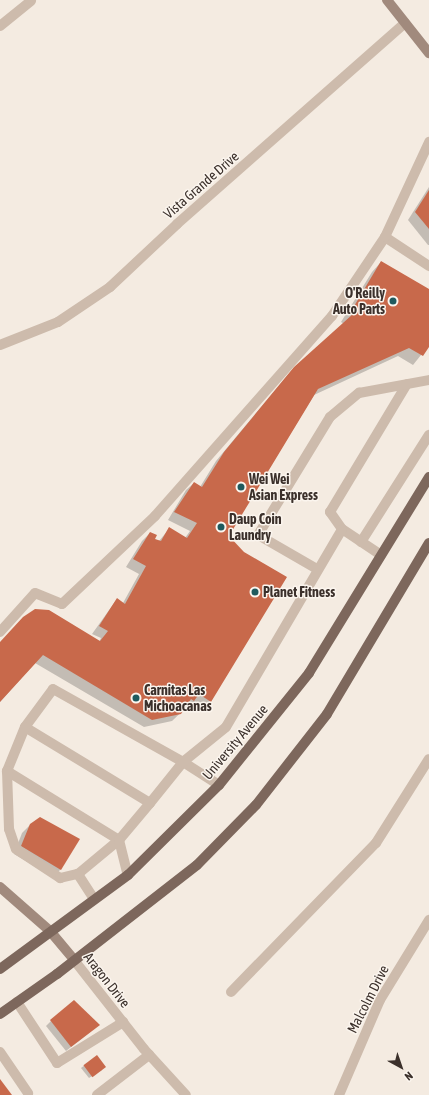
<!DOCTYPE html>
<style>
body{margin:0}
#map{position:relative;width:429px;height:1095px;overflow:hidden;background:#f4ebe1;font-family:"Asap Condensed",sans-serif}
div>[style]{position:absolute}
.shadow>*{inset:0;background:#0003}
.building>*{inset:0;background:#c8694b;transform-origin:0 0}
.lane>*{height:10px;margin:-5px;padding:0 5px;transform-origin:5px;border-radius:5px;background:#cdbbac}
.street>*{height:10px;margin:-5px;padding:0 5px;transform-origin:5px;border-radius:5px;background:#cdbbac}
.secondary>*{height:10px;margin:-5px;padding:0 5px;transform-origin:5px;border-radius:5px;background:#a18a7d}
.primary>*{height:10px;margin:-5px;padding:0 5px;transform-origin:5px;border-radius:5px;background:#7d675c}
.dots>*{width:11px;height:11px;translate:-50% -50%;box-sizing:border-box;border:2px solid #fbf5ee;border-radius:50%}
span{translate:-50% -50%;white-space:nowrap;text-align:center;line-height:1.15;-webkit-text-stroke:3px #fbf5ee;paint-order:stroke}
.street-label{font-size:14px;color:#3b302b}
.poi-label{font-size:14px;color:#3b302b;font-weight:700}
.right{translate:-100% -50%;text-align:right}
.left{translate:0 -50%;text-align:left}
.north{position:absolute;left:381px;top:1047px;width:40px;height:40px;-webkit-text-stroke:3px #fbf5ee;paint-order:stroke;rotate:140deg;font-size:11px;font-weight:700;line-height:16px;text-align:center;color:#3b302b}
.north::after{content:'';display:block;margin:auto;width:14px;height:18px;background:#3b302b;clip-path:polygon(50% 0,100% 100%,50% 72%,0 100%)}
</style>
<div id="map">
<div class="shadow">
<i style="clip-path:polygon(429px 187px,429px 245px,428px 245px,408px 220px)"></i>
<i style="clip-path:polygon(381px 262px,429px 291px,429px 345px,413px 365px,398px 356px,314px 395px,228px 536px,210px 701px,203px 709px,192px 702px,172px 721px,144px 727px,35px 663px,0 702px,0 642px,99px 642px,101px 638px,92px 634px,117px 599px,123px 603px,139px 574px,126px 567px,142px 541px,150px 533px,154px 539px,159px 541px,169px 529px,185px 538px,190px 531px,168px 520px,186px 490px,194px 483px,200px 487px,216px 461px,287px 376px,344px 324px,341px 322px,372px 272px)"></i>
<i style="clip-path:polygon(30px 825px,78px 839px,60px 870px,53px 877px,14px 854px,22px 833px)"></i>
<i style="clip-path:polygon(51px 1021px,99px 1025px,66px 1051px,46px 1026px)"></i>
<i style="clip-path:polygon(97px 1056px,102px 1070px,89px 1078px,81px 1068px)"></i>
</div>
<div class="building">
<i style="clip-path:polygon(429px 190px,429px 229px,415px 212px)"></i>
<i style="clip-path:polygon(381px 261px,429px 289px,429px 347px,423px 356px,409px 348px,318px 389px,229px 536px,244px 552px,287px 577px,211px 702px,199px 694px,194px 701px,191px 699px,181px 714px,152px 720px,43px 655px,0 702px,0 642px,23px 617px,35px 609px,49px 610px,100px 641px,108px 631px,99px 626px,117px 598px,125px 604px,146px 566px,133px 559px,150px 532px,157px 535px,155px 539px,161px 541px,169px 527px,187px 538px,197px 523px,174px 512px,194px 482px,202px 487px,224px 452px,294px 367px,353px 314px,350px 313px)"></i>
<i style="clip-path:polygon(40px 817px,80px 839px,61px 870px,21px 846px,30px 824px)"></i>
<i style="clip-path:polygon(74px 1000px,100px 1025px,71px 1047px,50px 1020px)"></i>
<i style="left:97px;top:1055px;width:15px;height:17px;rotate:53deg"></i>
<i style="clip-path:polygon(0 1079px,12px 1095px,0 1095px)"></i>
</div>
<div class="lane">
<i style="left:385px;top:237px;width:53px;rotate:33.4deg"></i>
<i style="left:361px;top:542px;width:127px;rotate:-57.6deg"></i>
<i style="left:381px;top:555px;width:47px;rotate:-146.3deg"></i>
<i style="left:342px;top:529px;width:21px;rotate:-125deg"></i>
<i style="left:330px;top:512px;width:149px;rotate:-59deg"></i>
<i style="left:317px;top:569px;width:68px;rotate:-150deg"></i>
<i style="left:258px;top:535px;width:138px;rotate:-58.6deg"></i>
<i style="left:330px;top:417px;width:38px;rotate:-40deg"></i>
<i style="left:359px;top:393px;width:71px;rotate:-10.5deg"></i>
<i style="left:0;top:632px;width:52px;rotate:-48.1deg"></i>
<i style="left:35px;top:593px;width:29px;rotate:22deg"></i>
<i style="left:62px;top:604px;width:128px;rotate:-43.4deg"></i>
<i style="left:155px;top:516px;width:267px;rotate:-48.5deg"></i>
<i style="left:332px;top:316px;width:95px;rotate:-56.1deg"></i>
<i style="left:385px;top:237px;width:105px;rotate:-65.1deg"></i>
<i style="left:53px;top:689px;width:149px;rotate:29.3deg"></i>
<i style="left:183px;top:762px;width:53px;rotate:128.8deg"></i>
<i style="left:150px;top:803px;width:146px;rotate:-148.7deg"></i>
<i style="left:25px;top:727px;width:47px;rotate:-53.6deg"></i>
<i style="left:25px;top:727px;width:48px;rotate:112.2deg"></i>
<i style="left:7px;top:771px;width:132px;rotate:31.6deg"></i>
<i style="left:119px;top:840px;width:48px;rotate:-50deg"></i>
<i style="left:7px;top:771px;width:58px;rotate:88deg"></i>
<i style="left:9px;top:829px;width:21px;rotate:71deg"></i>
<i style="left:16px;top:849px;width:53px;rotate:33.4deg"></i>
<i style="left:60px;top:878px;width:18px;rotate:-13deg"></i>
<i style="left:219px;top:785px;width:43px;rotate:-147.4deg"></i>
<i style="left:183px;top:762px;width:55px;rotate:-39.1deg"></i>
<i style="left:226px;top:727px;width:229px;rotate:-59.6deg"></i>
<i style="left:94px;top:899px;width:30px;rotate:-123deg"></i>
<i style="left:78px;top:874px;width:53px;rotate:-39.7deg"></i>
<i style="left:119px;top:840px;width:36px;rotate:76deg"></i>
<i style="left:231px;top:992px;width:208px;rotate:-45.8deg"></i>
<i style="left:376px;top:843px;width:99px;rotate:-57.8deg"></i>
<i style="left:17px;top:1002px;width:73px;rotate:56.7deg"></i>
<i style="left:57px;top:1063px;width:78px;rotate:-31.8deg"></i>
<i style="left:0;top:1052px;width:50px;rotate:55.7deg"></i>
<i style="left:97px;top:1095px;width:66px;rotate:-37.6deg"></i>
</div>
<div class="street">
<i style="left:0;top:26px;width:40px;rotate:-39deg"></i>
<i style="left:0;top:345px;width:62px;rotate:-21.6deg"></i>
<i style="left:58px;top:322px;width:63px;rotate:-33.9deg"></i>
<i style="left:110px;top:287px;width:92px;rotate:-43.2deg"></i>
<i style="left:177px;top:224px;width:304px;rotate:-41.4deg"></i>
<i style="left:74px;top:960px;width:113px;rotate:51.8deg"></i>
<i style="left:144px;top:1049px;width:62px;rotate:47.6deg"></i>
<i style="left:339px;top:1095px;width:103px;rotate:-66.7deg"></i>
<i style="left:380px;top:1000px;width:94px;rotate:-58.5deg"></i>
</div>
<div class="secondary">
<i style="left:387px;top:0;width:68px;rotate:51.6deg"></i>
<i style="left:0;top:887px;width:67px;rotate:41.3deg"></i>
<i style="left:50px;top:931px;width:38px;rotate:50deg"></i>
</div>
<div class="primary">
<i style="left:0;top:969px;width:159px;rotate:-36.3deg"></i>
<i style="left:128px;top:875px;width:128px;rotate:-44.7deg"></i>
<i style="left:219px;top:785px;width:144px;rotate:-51.2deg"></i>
<i style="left:309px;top:673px;width:230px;rotate:-58.5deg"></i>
<i style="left:0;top:1014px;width:70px;rotate:-35.1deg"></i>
<i style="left:57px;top:974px;width:177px;rotate:-37.9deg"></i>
<i style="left:197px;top:865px;width:84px;rotate:-45.5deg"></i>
<i style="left:256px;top:805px;width:115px;rotate:-52deg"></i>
<i style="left:327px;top:714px;width:199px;rotate:-59.2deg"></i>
</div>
<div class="dots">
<i style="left:393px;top:301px;background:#1f5a5e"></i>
<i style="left:241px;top:487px;background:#1f5a5e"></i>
<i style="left:221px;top:527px;background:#1f5a5e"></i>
<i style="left:255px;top:592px;background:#1f5a5e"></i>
<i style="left:136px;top:698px;background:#1f5a5e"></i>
</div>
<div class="street-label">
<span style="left:201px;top:185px;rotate:-41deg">Vista Grande Drive</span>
<span style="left:235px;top:742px;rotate:-50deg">University Avenue</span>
<span style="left:107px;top:980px;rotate:52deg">Aragon Drive</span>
<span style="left:368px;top:999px;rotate:-63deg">Malcolm Drive</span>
</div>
<div class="poi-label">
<span class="right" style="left:385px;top:301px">O'Reilly<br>Auto Parts</span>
<span class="left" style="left:249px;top:487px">Wei Wei<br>Asian Express</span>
<span class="left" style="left:229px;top:527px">Daup Coin<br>Laundry</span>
<span class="left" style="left:263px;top:592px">Planet Fitness</span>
<span class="left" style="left:144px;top:698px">Carnitas Las<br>Michoacanas</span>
</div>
<div class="north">N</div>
</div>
